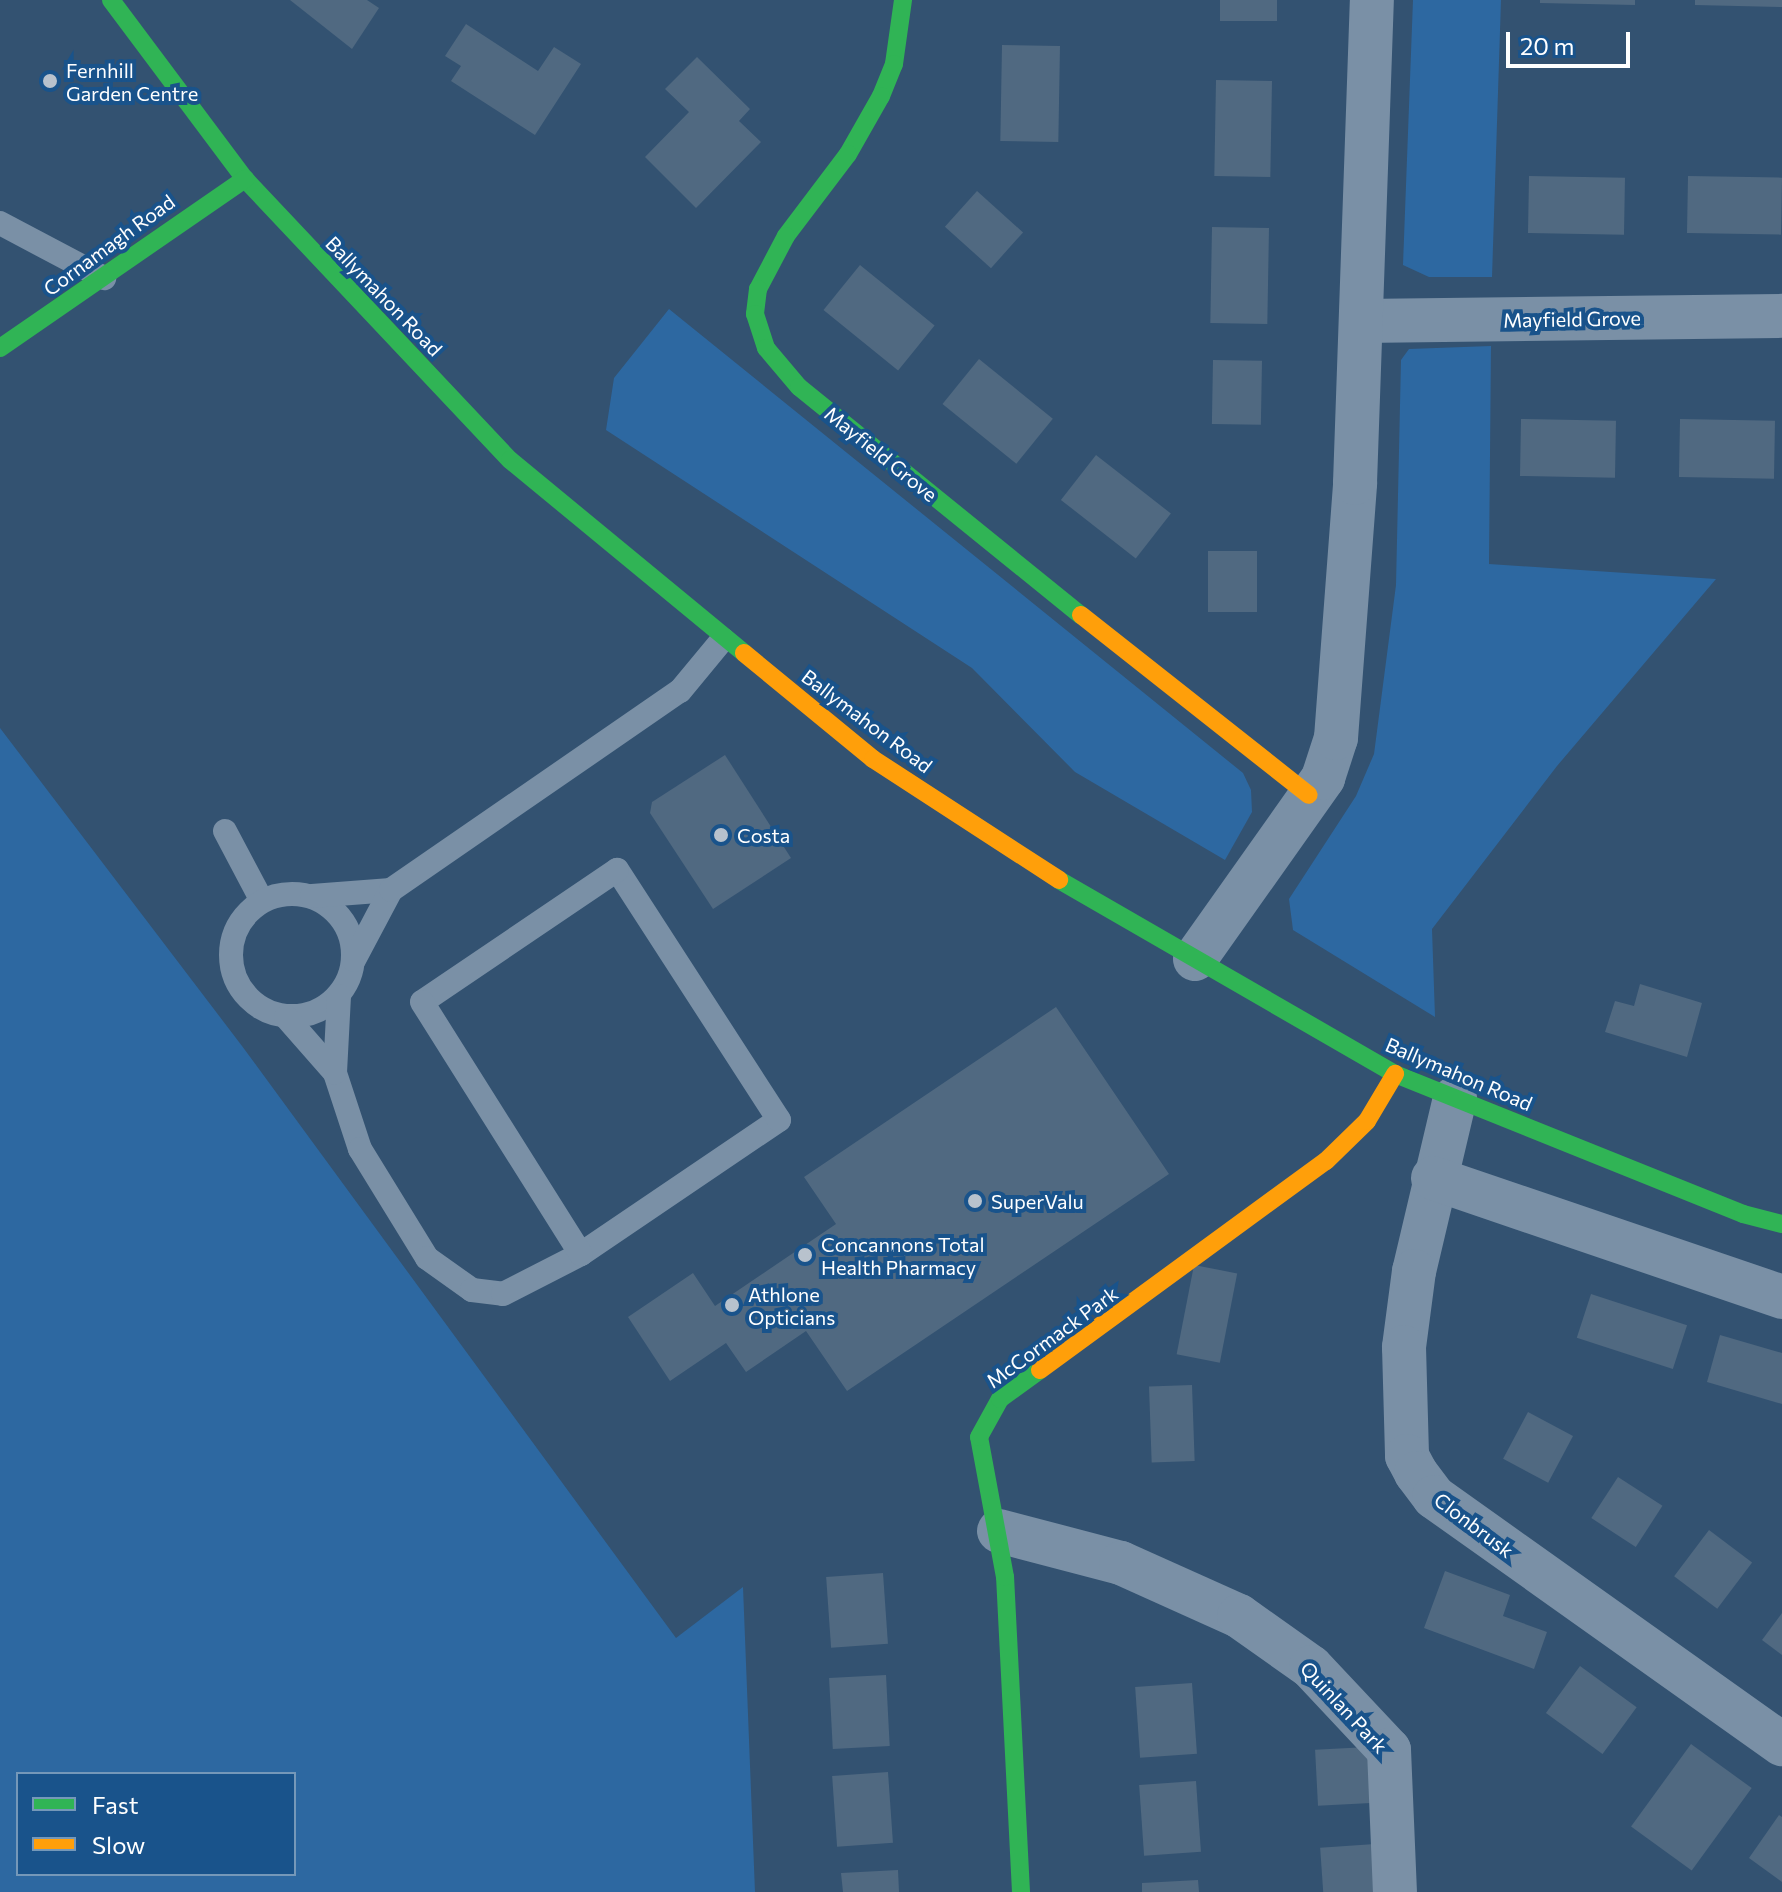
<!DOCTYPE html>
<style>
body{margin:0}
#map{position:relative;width:1782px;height:1892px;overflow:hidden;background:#335271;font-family:Commissioner,sans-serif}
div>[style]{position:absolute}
.green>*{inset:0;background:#2d68a1}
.building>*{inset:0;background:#506981;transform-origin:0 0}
.lane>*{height:24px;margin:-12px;padding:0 12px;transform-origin:12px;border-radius:12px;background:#7a90a6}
.lane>.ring{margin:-12px;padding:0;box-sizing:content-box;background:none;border:24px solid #7a90a6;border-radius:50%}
.street>*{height:44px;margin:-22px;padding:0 22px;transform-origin:22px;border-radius:22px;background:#7a90a6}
.fast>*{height:18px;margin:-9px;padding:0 9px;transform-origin:9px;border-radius:9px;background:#30b455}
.slow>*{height:18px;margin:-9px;padding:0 9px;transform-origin:9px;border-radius:9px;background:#ff9f0a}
.dots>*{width:22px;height:22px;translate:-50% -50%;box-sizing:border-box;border:4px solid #19538b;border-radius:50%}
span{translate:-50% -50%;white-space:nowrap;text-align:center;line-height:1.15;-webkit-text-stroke:8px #19538b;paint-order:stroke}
.poi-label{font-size:20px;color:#fff}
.left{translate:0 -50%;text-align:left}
.street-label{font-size:20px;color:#fff}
.legend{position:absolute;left:16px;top:1772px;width:280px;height:104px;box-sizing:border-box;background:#19538b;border:2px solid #7598b9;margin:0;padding:10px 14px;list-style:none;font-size:24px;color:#fff}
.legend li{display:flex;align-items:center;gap:16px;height:40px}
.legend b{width:40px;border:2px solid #7598b9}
.scale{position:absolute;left:1506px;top:32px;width:124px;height:36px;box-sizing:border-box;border:4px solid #fff;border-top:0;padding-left:10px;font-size:24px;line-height:28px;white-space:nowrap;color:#fff;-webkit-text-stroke:6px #19538b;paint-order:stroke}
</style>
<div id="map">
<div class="green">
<i style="clip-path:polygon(1413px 0,1501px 0,1492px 277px,1429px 277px,1403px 265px)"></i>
<i style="clip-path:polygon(669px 309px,1243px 773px,1251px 790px,1252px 812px,1225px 860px,1075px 772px,972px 668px,606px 430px,614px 378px)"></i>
<i style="clip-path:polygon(1491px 346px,1489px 564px,1716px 579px,1557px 766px,1432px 929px,1435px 1017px,1293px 930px,1289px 899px,1356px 796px,1374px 754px,1396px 585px,1401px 360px,1409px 349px)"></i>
<i style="clip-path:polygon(evenodd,0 728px,242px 1046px,676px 1638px,743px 1587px,755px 1892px,0 1892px,0 728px,18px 1774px,294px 1774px,294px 1874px,18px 1874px,18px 1774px)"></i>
</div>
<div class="building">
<i style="clip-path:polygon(290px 0,367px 0,379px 8px,352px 49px)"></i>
<i style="left:1220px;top:0;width:57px;height:21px"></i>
<i style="clip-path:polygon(1540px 0,1635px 0,1635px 5px,1540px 3px)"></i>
<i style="clip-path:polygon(1695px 0,1782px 0,1782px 7px,1695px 5px)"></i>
<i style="clip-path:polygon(466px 24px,538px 71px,554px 47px,581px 64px,535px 135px,451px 81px,461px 66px,445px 56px)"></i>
<i style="left:1002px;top:45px;width:58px;height:96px;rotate:1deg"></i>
<i style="clip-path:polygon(697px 57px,750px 109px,739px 121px,761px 142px,696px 208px,645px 157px,689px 112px,665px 89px)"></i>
<i style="left:1216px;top:80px;width:56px;height:96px;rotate:1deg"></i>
<i style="left:1529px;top:176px;width:96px;height:57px;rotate:1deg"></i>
<i style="left:1688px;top:176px;width:94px;height:57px;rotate:1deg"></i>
<i style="left:977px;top:191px;width:62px;height:48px;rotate:42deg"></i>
<i style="left:1212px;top:227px;width:57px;height:96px;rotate:1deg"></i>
<i style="left:860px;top:265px;width:96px;height:58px;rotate:39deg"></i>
<i style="left:979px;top:359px;width:95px;height:58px;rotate:39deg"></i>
<i style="left:1213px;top:360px;width:49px;height:64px;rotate:1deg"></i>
<i style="left:1521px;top:419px;width:95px;height:57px;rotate:1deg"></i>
<i style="left:1680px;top:419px;width:95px;height:58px;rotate:1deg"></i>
<i style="left:1096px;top:455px;width:95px;height:57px;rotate:38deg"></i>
<i style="left:1208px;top:551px;width:49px;height:61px"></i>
<i style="clip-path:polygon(725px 755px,791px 858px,713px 909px,650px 813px,652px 802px)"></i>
<i style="clip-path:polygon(1640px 984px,1702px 1003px,1687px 1057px,1605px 1032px,1615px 1001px,1634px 1006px)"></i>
<i style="clip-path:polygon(1056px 1007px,1169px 1174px,847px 1391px,806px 1331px,746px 1372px,726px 1343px,670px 1381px,628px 1317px,693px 1273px,715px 1306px,836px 1224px,804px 1177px)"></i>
<i style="left:1194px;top:1265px;width:44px;height:91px;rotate:11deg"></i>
<i style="left:1591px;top:1294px;width:101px;height:46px;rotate:18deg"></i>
<i style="clip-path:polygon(1720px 1335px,1782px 1353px,1782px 1404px,1707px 1382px)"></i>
<i style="left:1192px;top:1385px;width:76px;height:43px;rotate:88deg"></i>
<i style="left:1528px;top:1412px;width:51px;height:53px;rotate:28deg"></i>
<i style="left:1618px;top:1477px;width:53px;height:49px;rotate:33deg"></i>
<i style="left:1709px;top:1530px;width:54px;height:58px;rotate:37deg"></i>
<i style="clip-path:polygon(1445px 1571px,1510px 1595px,1503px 1616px,1547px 1632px,1534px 1669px,1424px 1628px)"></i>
<i style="left:883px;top:1573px;width:71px;height:57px;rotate:86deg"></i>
<i style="clip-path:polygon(1782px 1613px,1782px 1655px,1762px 1640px)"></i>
<i style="left:1580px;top:1666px;width:70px;height:58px;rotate:36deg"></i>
<i style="left:886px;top:1675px;width:71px;height:57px;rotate:87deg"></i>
<i style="left:1192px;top:1683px;width:71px;height:57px;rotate:86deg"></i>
<i style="left:1691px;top:1744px;width:75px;height:102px;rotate:36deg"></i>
<i style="left:1368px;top:1747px;width:56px;height:53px;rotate:87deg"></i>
<i style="left:888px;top:1772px;width:71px;height:56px;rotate:86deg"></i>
<i style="left:1196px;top:1781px;width:71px;height:57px;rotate:86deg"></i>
<i style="clip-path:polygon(1779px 1815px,1782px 1817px,1782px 1882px,1749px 1858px)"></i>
<i style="left:1375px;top:1844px;width:48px;height:55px;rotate:86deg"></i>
<i style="clip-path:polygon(898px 1870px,899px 1892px,843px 1892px,841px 1873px)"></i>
<i style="clip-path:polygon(1198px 1880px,1199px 1892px,1142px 1892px,1142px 1883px)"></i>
</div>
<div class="lane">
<i style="left:0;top:223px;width:118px;rotate:27.9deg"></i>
<i style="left:225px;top:831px;width:79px;rotate:62.1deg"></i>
<i class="ring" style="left:231px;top:894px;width:98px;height:98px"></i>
<i style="left:312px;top:896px;width:79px;rotate:-4.3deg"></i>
<i style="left:354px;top:960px;width:79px;rotate:-62.1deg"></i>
<i style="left:391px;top:890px;width:351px;rotate:-34.6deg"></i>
<i style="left:680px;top:691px;width:67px;rotate:-50.4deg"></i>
<i style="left:339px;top:996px;width:77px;rotate:93deg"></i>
<i style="left:335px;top:1073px;width:80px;rotate:71.8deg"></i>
<i style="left:360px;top:1149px;width:128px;rotate:58.4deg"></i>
<i style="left:427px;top:1258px;width:55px;rotate:35.4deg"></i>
<i style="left:472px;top:1290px;width:31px;rotate:7deg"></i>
<i style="left:503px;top:1294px;width:88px;rotate:-27.1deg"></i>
<i style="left:581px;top:1254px;width:239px;rotate:-34.1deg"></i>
<i style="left:779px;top:1120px;width:298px;rotate:-122.9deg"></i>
<i style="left:617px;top:870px;width:235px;rotate:145.9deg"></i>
<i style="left:422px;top:1002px;width:298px;rotate:57.8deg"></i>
<i style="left:286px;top:1017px;width:74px;rotate:48.8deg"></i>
</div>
<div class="street">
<i style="left:1361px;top:321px;width:421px;rotate:-0.7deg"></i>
<i style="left:1195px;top:959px;width:222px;rotate:-54.7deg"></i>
<i style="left:1323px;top:778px;width:42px;rotate:-72deg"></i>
<i style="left:1336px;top:738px;width:256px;rotate:-85.7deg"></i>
<i style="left:1355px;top:483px;width:483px;rotate:-88deg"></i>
<i style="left:1455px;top:1098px;width:178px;rotate:103.3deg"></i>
<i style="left:1414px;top:1271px;width:77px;rotate:97.5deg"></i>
<i style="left:1404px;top:1347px;width:109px;rotate:88.4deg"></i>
<i style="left:1407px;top:1456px;width:19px;rotate:62deg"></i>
<i style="left:1416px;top:1473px;width:30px;rotate:53deg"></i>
<i style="left:1434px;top:1497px;width:427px;rotate:35.4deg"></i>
<i style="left:1433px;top:1178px;width:369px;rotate:18.8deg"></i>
<i style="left:999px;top:1531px;width:126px;rotate:14.7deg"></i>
<i style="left:1121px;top:1563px;width:129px;rotate:24.2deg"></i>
<i style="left:1239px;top:1616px;width:88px;rotate:35.3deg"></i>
<i style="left:1311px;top:1667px;width:114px;rotate:46.8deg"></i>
<i style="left:1389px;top:1750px;width:142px;rotate:87.6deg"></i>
</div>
<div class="fast">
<i style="left:111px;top:0;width:224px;rotate:53.2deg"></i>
<i style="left:245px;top:179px;width:386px;rotate:46.7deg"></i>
<i style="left:510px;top:460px;width:303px;rotate:39.5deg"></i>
<i style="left:903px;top:0;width:65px;rotate:98deg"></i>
<i style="left:894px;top:64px;width:35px;rotate:112deg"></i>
<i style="left:881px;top:96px;width:67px;rotate:119.6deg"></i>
<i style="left:848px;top:154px;width:103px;rotate:127.1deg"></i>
<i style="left:786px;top:236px;width:60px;rotate:117.8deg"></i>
<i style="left:758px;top:289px;width:25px;rotate:97deg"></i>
<i style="left:755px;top:314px;width:36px;rotate:72deg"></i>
<i style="left:766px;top:348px;width:51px;rotate:49.8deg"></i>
<i style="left:799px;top:387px;width:363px;rotate:39deg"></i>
<i style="left:0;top:348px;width:298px;rotate:-34.6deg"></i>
<i style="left:1059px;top:880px;width:388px;rotate:30deg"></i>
<i style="left:1395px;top:1074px;width:375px;rotate:21.9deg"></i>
<i style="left:1743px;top:1214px;width:40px;rotate:14.4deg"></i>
<i style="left:1021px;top:1892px;width:315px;rotate:-92.9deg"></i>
<i style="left:1005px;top:1577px;width:142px;rotate:-100.5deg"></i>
<i style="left:979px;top:1437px;width:43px;rotate:-61.1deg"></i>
<i style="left:1000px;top:1399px;width:49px;rotate:-35.9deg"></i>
</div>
<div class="slow">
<i style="left:1081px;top:615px;width:290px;rotate:38.3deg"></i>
<i style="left:744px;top:653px;width:167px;rotate:39.4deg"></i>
<i style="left:873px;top:759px;width:222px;rotate:33deg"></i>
<i style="left:1040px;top:1370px;width:354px;rotate:-36.2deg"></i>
<i style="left:1326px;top:1161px;width:57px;rotate:-44.3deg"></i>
<i style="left:1367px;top:1121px;width:55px;rotate:-59.2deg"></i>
</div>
<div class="dots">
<i style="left:50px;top:81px;background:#b8c2cd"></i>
<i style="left:721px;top:835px;background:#b8c2cd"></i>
<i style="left:975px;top:1201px;background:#b8c2cd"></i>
<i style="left:805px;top:1255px;background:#b8c2cd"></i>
<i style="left:732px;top:1305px;background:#b8c2cd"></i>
</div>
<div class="poi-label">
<span class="left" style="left:66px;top:82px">Fernhill<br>Garden Centre</span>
<span class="left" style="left:737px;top:835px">Costa</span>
<span class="left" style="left:991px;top:1201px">SuperValu</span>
<span class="left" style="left:821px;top:1256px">Concannons Total<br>Health Pharmacy</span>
<span class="left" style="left:748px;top:1306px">Athlone<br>Opticians</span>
</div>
<div class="street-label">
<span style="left:109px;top:245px;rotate:-36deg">Cornamagh Road</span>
<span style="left:384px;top:296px;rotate:46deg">Ballymahon Road</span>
<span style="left:1572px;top:319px;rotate:-1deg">Mayfield Grove</span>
<span style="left:881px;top:454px;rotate:39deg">Mayfield Grove</span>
<span style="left:867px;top:721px;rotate:37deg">Ballymahon Road</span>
<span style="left:1459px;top:1074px;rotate:23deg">Ballymahon Road</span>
<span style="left:1052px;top:1337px;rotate:-36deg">McCormack Park</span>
<span style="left:1474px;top:1525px;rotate:37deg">Clonbrusk</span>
<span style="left:1344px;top:1707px;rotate:47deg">Quinlan Park</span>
</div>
<ul class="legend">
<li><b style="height:10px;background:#30b455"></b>Fast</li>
<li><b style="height:10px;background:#ff9f0a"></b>Slow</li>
</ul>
<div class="scale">20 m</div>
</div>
